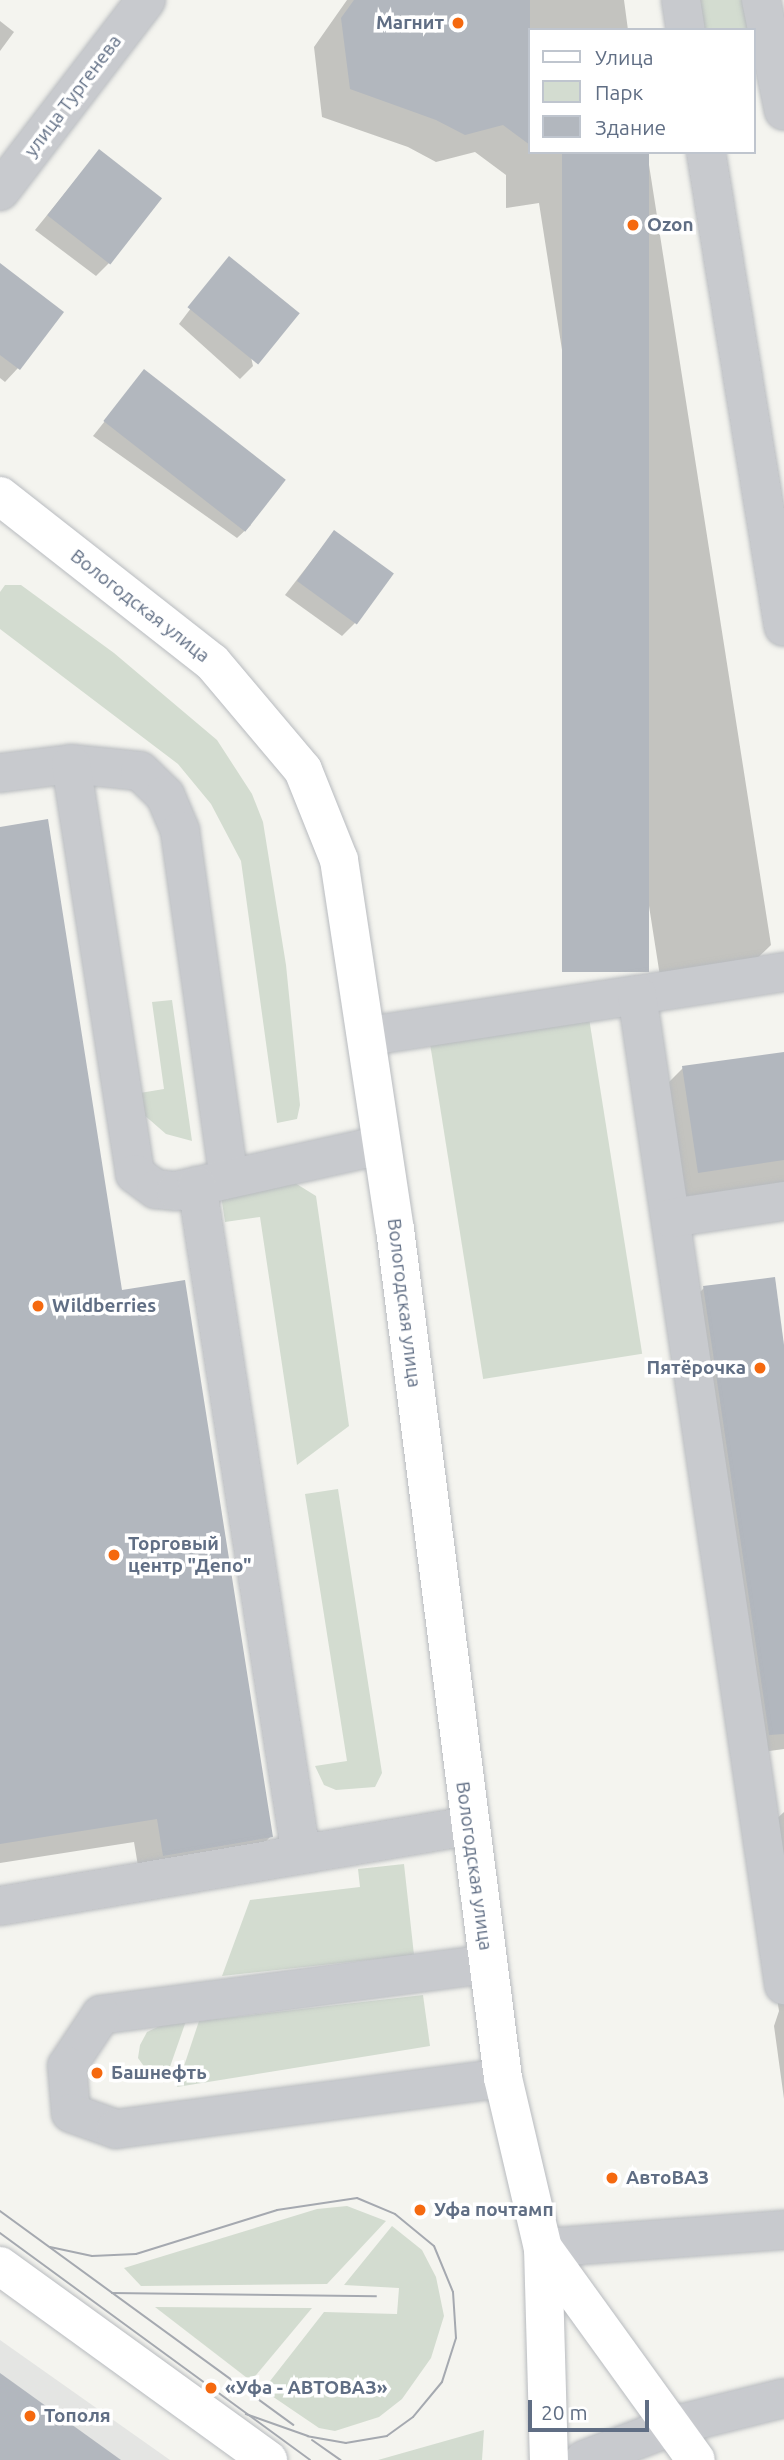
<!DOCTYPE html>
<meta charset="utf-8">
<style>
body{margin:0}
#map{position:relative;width:784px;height:2460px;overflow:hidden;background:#f4f4ef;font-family:Ubuntu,sans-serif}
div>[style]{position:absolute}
.built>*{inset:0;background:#e4e5e3}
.green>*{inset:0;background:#d3dcd0;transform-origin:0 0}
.shadow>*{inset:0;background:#0003}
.building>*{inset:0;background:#b2b7be;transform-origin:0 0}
.roads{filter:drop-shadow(0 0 2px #b8bbbf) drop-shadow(0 0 2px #b8bbbf)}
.minor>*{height:38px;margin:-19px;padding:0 19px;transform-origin:19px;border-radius:19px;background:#c8cace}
.major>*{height:38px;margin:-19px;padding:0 19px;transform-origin:19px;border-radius:19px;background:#fff}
.tram>*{height:2px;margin:-1px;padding:0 1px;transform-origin:1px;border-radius:1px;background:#a5a9b0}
.dots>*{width:19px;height:19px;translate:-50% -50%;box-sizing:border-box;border:4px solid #fff;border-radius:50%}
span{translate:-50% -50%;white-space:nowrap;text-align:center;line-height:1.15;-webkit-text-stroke:7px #fff;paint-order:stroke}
.poi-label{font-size:19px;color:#606e84;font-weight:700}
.right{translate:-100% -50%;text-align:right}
.left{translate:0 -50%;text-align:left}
.street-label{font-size:19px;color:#606e84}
.legend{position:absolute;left:528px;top:28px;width:228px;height:126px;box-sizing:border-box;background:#fff;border:2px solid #bfc5ce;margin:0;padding:9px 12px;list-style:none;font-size:21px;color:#606e84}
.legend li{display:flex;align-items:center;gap:14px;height:35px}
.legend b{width:35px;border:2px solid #bfc5ce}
.scale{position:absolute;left:528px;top:2400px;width:121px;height:32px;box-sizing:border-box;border:4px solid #606e84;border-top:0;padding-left:9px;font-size:21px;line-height:24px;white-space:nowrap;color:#606e84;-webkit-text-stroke:5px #fff;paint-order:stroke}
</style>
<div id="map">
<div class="built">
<i style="clip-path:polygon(0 2340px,170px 2460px,0 2460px)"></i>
</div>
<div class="green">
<i style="clip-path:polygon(694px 0,744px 0,748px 30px,699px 30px)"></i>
<i style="clip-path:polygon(5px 585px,21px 585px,114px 653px,217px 740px,252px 794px,263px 822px,286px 965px,300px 1105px,297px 1119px,277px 1123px,241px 861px,211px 804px,178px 764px,0 629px,0 592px)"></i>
<i style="clip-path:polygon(172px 1000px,192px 1141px,166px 1134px,143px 1114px,140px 1093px,164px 1089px,152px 1002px)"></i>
<i style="left:589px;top:1018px;width:340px;height:161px;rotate:81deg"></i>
<i style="clip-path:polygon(295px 1183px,316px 1196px,349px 1426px,297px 1465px,260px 1217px,225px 1222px,221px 1195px)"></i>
<i style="clip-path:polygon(338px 1489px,382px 1773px,375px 1787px,336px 1790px,324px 1785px,315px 1766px,347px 1761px,305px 1494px)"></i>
<i style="clip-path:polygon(404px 1864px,414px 1955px,222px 1976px,250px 1900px,360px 1887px,358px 1869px)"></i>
<i style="clip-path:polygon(423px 1995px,430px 2046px,177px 2087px,199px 2021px)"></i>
<i style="clip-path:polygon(186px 2021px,165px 2081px,153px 2079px,138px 2058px,140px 2045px,147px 2032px,166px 2023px)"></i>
<i style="clip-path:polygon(347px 2206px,386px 2221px,327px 2284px,141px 2286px,124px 2268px,317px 2209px)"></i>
<i style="clip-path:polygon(392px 2226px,422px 2250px,436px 2277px,444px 2316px,431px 2358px,402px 2399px,379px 2417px,335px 2431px,319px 2428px,263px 2390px,324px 2312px,397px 2314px,399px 2288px,344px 2285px)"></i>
<i style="clip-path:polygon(155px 2307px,312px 2308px,251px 2381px)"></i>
<i style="clip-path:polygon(484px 2430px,482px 2460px,378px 2460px)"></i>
</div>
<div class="shadow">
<i style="clip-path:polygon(347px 0,624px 0,628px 30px,530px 30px,530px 152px,647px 152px,771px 945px,743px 972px,662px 989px,539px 203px,506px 208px,506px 175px,475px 152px,436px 162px,408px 147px,322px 117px,314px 47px)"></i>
<i style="clip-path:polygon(0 21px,14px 32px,0 51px)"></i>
<i style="clip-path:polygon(99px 151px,109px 263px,96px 276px,35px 230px)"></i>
<i style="clip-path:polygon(229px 258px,253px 366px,240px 379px,179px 324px)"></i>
<i style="clip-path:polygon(0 281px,18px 368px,5px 382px,0 378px)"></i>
<i style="clip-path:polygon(144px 372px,251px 525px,237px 538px,93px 436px)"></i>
<i style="clip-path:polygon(334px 532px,355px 623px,342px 636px,285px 595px)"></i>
<i style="clip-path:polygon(0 829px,121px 1292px,271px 1836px,248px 1860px,140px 1878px,134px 1842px,0 1863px)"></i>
<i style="clip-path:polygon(784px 1053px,784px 1183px,671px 1200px,655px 1096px,683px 1068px)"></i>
<i style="clip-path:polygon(704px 1288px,784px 1358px,784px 1749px,741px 1755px,676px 1316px)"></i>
<i style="clip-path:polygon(784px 1812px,784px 2099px,774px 2026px,779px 2011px,753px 1841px)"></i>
</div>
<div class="building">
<i style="clip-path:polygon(354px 0,530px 0,530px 145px,503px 125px,465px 135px,436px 120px,350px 89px,341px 18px)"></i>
<i style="left:99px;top:149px;width:80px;height:84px;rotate:38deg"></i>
<i style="left:562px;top:152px;width:87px;height:820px"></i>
<i style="left:229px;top:256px;width:91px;height:66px;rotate:39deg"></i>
<i style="clip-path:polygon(0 263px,64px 312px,20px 370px,0 355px)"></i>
<i style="left:144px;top:369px;width:180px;height:66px;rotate:38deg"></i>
<i style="left:334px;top:530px;width:74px;height:63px;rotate:36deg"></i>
<i style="clip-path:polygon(48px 819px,122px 1290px,185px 1280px,273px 1837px,163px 1856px,157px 1819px,0 1844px,0 827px)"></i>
<i style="clip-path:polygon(784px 1052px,784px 1160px,698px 1173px,682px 1066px)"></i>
<i style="clip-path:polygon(775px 1277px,784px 1345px,784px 1734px,769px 1735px,703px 1286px)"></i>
<i style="clip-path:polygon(0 2373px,121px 2460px,0 2460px)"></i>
</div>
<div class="roads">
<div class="minor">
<i style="left:681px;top:0;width:30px;rotate:81deg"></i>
<i style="left:761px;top:0;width:113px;rotate:78.3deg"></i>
<i style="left:706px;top:152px;width:481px;rotate:80.7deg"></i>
<i style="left:0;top:191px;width:240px;rotate:-52.6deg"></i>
<i style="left:71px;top:764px;width:69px;rotate:5.8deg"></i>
<i style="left:140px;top:771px;width:35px;rotate:44deg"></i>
<i style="left:165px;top:795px;width:39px;rotate:67deg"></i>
<i style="left:180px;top:831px;width:351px;rotate:82deg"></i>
<i style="left:0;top:773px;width:72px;rotate:-7.2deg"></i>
<i style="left:71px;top:764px;width:415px;rotate:81.1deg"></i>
<i style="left:135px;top:1174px;width:26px;rotate:36deg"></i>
<i style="left:156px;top:1189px;width:20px;rotate:6deg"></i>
<i style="left:176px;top:1191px;width:211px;rotate:-12.6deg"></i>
<i style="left:637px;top:995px;width:149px;rotate:-8.9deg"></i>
<i style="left:369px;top:1036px;width:271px;rotate:-8.7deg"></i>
<i style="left:637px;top:995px;width:1001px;rotate:81.55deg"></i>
<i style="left:197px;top:1186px;width:676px;rotate:81.15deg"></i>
<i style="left:671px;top:1218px;width:114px;rotate:-8.6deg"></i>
<i style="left:0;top:1906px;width:475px;rotate:-9.7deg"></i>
<i style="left:487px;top:1964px;width:389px;rotate:172.5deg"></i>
<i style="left:101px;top:2015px;width:61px;rotate:123.7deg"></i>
<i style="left:67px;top:2066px;width:47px;rotate:85.1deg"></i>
<i style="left:71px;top:2113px;width:48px;rotate:19.6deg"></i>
<i style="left:116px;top:2129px;width:390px;rotate:-7.5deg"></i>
<i style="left:543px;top:2248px;width:242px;rotate:-4.3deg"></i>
<i style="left:584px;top:2460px;width:94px;rotate:-21.1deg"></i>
<i style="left:672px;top:2426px;width:115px;rotate:-14deg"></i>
</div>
<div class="major">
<i style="left:0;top:496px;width:269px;rotate:38.1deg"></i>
<i style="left:212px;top:662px;width:141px;rotate:49.9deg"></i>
<i style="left:303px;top:770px;width:97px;rotate:68.2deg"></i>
<i style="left:339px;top:860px;width:373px;rotate:81.4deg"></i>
<i style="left:395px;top:1229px;width:856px;rotate:82.75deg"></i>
<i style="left:503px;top:2078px;width:175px;rotate:76.8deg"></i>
<i style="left:543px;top:2248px;width:212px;rotate:88.4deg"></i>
<i style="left:543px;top:2248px;width:261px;rotate:54.2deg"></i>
<i style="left:0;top:2266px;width:331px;rotate:35.9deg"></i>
</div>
</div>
<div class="tram">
<i style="left:0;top:2211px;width:363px;rotate:36.1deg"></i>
<i style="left:0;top:2233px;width:384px;rotate:36.2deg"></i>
<i style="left:50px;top:2247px;width:43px;rotate:12.1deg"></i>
<i style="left:92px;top:2256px;width:44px;rotate:-2.6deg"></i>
<i style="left:136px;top:2254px;width:148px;rotate:-17.3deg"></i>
<i style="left:277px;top:2210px;width:81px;rotate:-8.5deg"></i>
<i style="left:357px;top:2198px;width:41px;rotate:22.8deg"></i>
<i style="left:395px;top:2214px;width:50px;rotate:39.4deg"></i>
<i style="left:434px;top:2246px;width:50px;rotate:67.6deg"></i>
<i style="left:453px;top:2292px;width:46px;rotate:86.3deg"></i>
<i style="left:456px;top:2338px;width:46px;rotate:107.7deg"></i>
<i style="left:442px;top:2382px;width:45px;rotate:129.6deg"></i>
<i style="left:413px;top:2417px;width:32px;rotate:144deg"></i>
<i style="left:387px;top:2436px;width:42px;rotate:170.3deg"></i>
<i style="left:346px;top:2443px;width:39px;rotate:-170deg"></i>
<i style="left:308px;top:2436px;width:66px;rotate:-160.5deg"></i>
<i style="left:112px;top:2293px;width:264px;rotate:0.7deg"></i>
<i style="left:312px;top:2440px;width:35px;rotate:35deg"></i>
</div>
<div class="dots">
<i style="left:458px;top:23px;background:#f5690f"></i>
<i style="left:633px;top:225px;background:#f5690f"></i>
<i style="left:38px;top:1306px;background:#f5690f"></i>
<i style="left:760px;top:1368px;background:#f5690f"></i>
<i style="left:114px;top:1555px;background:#f5690f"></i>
<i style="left:97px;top:2073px;background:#f5690f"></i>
<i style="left:612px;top:2178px;background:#f5690f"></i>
<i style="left:420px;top:2210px;background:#f5690f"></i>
<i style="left:211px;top:2388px;background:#f5690f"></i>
<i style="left:30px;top:2416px;background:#f5690f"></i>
</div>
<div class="poi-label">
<span class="right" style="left:444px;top:23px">Магнит</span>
<span class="left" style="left:647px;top:225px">Ozon</span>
<span class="left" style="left:52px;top:1306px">Wildberries</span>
<span class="right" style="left:746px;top:1368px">Пятёрочка</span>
<span class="left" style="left:128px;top:1555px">Торговый<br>центр "Депо"</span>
<span class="left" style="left:111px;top:2073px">Башнефть</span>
<span class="left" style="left:626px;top:2178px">АвтоВАЗ</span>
<span class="left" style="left:434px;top:2210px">Уфа почтамп</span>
<span class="left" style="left:225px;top:2388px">«Уфа - АВТОВАЗ»</span>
<span class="left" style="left:44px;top:2416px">Тополя</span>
</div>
<div class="street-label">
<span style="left:73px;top:96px;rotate:-53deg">улица Тургенева</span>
<span style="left:140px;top:606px;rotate:38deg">Вологодская улица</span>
<span style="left:404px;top:1303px;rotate:83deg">Вологодская улица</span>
<span style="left:474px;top:1866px;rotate:82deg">Вологодская улица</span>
</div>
<ul class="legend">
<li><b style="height:9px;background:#fff"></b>Улица</li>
<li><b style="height:19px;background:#d3dcd0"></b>Парк</li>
<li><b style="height:19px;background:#b2b7be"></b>Здание</li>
</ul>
<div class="scale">20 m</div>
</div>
